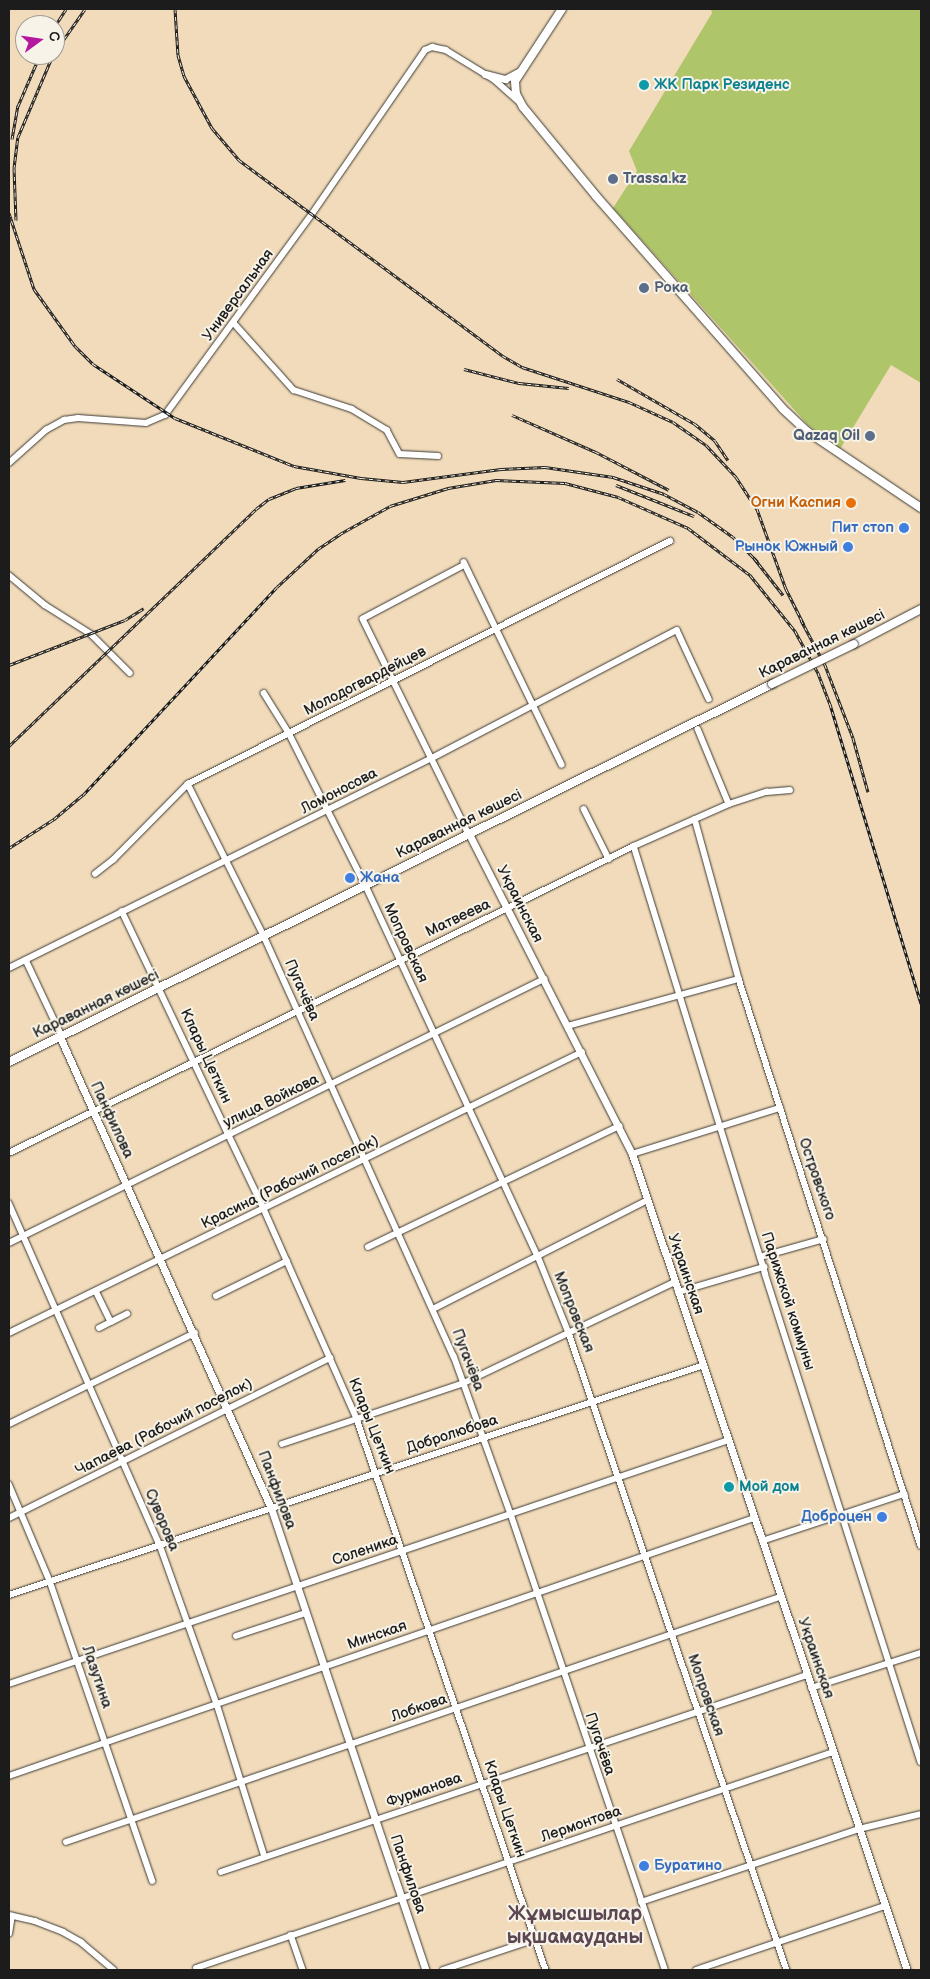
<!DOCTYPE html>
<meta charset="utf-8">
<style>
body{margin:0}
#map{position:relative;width:930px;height:1979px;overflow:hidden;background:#f1dbba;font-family:"Balsamiq Sans",sans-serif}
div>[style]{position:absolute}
.green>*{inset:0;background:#afc56a}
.roads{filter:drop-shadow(0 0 1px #3c3934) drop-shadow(0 0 1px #3c3934)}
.minor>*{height:5.5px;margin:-2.75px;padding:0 2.75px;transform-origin:2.75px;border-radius:2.75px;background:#fff}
.tertiary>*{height:7px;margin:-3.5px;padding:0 3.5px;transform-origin:3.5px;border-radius:3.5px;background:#fff}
.secondary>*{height:8px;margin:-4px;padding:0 4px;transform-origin:4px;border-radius:4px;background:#fff}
.rail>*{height:3px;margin-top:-1.5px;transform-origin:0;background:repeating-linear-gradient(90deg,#f7f3e8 0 4px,#1c1c1c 0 8px);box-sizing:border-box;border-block:1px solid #1c1c1c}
.bridges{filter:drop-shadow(0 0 1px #3c3934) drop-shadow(0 0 1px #3c3934)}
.secondary-bridge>*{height:8px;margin:-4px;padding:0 4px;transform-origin:4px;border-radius:4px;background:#fff}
.dots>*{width:14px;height:14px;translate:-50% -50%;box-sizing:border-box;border:2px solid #f7f3e8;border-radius:50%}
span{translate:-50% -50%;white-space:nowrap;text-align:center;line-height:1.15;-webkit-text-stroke:4px #f7f3e8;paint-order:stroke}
.culture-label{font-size:15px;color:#0d838f;font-weight:700}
.left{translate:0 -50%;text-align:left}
.service-label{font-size:15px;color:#4e5e75;font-weight:700}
.right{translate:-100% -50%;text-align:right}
.street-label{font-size:15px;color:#1c1c1c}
.food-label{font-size:15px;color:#c56008;font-weight:700}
.shop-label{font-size:15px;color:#366cbe;font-weight:700}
.district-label{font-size:20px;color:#5b4652;font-weight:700}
.frame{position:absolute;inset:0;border:10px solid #1c1c1c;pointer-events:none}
.north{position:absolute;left:15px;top:15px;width:50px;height:50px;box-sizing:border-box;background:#f7f3e8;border:1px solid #9f9d96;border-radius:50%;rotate:76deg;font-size:14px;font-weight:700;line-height:20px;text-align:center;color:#1c1c1c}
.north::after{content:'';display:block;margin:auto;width:18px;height:22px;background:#b5179e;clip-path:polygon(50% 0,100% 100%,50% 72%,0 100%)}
</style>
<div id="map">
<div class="green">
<i style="clip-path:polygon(711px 9px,921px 9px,921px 383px,891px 365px,840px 449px,808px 425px,613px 208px,637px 171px,629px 151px,712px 13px)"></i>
</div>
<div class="roads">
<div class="minor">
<i style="left:234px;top:323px;width:90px;rotate:48.2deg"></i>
<i style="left:294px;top:390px;width:61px;rotate:18.1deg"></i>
<i style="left:352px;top:409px;width:41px;rotate:31deg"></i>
<i style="left:387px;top:430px;width:27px;rotate:62deg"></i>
<i style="left:400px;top:454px;width:38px;rotate:3deg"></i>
<i style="left:9px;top:463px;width:50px;rotate:-41.7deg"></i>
<i style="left:46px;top:430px;width:21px;rotate:-29deg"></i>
<i style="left:64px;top:420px;width:14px;rotate:-8deg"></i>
<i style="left:78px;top:418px;width:68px;rotate:4.2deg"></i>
<i style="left:146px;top:423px;width:21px;rotate:-23deg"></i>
<i style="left:165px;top:415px;width:249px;rotate:-53.8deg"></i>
<i style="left:312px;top:214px;width:199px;rotate:-55.4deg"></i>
<i style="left:425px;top:50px;width:8px;rotate:-23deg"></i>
<i style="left:432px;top:47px;width:14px;rotate:12deg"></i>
<i style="left:446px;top:50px;width:57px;rotate:31.5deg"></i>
<i style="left:495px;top:80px;width:30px;rotate:42deg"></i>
<i style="left:464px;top:562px;width:225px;rotate:64.2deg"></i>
<i style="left:465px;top:565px;width:115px;rotate:152.1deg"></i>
<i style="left:363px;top:619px;width:240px;rotate:63.8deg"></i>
<i style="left:9px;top:575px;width:47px;rotate:39.8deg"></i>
<i style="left:45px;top:605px;width:54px;rotate:32.2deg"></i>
<i style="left:91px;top:634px;width:55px;rotate:45deg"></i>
<i style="left:264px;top:693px;width:47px;rotate:58deg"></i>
<i style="left:289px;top:733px;width:171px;rotate:63.3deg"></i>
<i style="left:366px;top:886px;width:408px;rotate:65.1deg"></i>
<i style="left:538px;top:1256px;width:83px;rotate:68.1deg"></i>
<i style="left:569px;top:1333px;width:673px;rotate:71.11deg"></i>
<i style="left:698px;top:729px;width:81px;rotate:67.5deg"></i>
<i style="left:188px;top:784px;width:170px;rotate:63.4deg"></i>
<i style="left:264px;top:936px;width:461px;rotate:65.7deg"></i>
<i style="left:454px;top:1356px;width:168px;rotate:70.2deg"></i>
<i style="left:511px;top:1514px;width:481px;rotate:71.3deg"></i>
<i style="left:584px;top:809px;width:56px;rotate:63.4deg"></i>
<i style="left:695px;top:819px;width:166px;rotate:74.6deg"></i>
<i style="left:739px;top:979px;width:595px;rotate:72.2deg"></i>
<i style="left:634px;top:846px;width:447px;rotate:72.9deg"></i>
<i style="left:765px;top:1273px;width:513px;rotate:72.31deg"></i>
<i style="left:95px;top:874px;width:23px;rotate:-38deg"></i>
<i style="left:113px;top:860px;width:107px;rotate:-45.4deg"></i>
<i style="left:188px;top:784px;width:540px;rotate:-26.75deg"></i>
<i style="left:122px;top:911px;width:330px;rotate:64.5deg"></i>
<i style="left:264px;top:1209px;width:230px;rotate:66.1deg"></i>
<i style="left:357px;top:1419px;width:583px;rotate:71.07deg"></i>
<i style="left:26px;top:960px;width:84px;rotate:64.7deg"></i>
<i style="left:9px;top:968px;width:472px;rotate:-26.4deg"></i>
<i style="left:432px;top:758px;width:276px;rotate:-27.6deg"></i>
<i style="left:677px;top:630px;width:76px;rotate:65.1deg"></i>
<i style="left:568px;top:1026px;width:177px;rotate:-15.4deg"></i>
<i style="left:9px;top:1153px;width:696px;rotate:-26.16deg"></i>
<i style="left:634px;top:846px;width:104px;rotate:-23.9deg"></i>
<i style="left:729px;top:804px;width:40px;rotate:-18deg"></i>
<i style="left:767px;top:792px;width:23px;rotate:-5deg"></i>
<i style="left:632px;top:1154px;width:155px;rotate:-17.3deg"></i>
<i style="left:9px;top:1203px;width:374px;rotate:66.2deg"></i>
<i style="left:160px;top:1545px;width:169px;rotate:70.3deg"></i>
<i style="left:217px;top:1704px;width:160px;rotate:72.6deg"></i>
<i style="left:9px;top:1243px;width:597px;rotate:-26.26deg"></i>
<i style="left:368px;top:1247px;width:279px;rotate:-25.7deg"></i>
<i style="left:760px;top:1257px;width:66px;rotate:-15.7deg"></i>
<i style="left:96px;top:1291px;width:34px;rotate:64deg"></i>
<i style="left:111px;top:1322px;width:18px;rotate:-27deg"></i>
<i style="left:678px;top:1292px;width:90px;rotate:-16.2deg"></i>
<i style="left:216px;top:1296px;width:79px;rotate:-26.2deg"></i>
<i style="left:433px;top:1309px;width:239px;rotate:-26.9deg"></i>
<i style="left:99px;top:1328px;width:13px;rotate:-27deg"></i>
<i style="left:9px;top:1333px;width:638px;rotate:-26.12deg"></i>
<i style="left:9px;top:1424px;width:207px;rotate:-26.1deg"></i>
<i style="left:282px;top:1444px;width:192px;rotate:-18.5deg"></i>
<i style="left:464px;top:1383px;width:234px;rotate:-25.6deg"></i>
<i style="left:9px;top:1484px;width:105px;rotate:67.1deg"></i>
<i style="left:50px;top:1581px;width:317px;rotate:71.1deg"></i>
<i style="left:9px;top:1518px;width:359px;rotate:-26.5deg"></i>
<i style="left:762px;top:1541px;width:150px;rotate:-18.3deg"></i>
<i style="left:9px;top:1595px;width:732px;rotate:-18.31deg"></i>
<i style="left:236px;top:1636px;width:74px;rotate:-18.2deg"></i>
<i style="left:9px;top:1684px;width:760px;rotate:-18.72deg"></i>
<i style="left:811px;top:1688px;width:115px;rotate:-17.7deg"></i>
<i style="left:9px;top:1776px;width:788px;rotate:-19.1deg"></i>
<i style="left:66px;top:1842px;width:755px;rotate:-18.94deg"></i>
<i style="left:221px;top:1872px;width:618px;rotate:-18.58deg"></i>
<i style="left:641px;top:1902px;width:230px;rotate:-18.5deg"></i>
<i style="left:859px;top:1829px;width:64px;rotate:-13.6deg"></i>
<i style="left:9px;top:1915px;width:27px;rotate:13deg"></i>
<i style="left:35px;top:1921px;width:30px;rotate:21deg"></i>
<i style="left:63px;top:1932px;width:21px;rotate:29deg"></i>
<i style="left:81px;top:1942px;width:43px;rotate:40.3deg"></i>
<i style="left:9px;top:1934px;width:18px;rotate:-81deg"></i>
<i style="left:291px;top:1935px;width:37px;rotate:71deg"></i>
<i style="left:196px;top:1968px;width:673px;rotate:-18.73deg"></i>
<i style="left:443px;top:1970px;width:98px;rotate:-18.4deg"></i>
<i style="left:696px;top:1970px;width:200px;rotate:-18.7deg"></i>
</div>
<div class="tertiary">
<i style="left:485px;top:74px;width:21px;rotate:14deg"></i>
<i style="left:505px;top:79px;width:17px;rotate:-28deg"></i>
<i style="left:469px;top:834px;width:359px;rotate:63deg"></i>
<i style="left:632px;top:1154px;width:861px;rotate:71.38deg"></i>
<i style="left:60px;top:1037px;width:516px;rotate:65.87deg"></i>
<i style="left:271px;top:1508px;width:487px;rotate:71.5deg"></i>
</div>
<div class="secondary">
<i style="left:562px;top:9px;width:86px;rotate:123.1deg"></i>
<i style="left:515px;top:81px;width:13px;rotate:86deg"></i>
<i style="left:516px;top:94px;width:15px;rotate:62deg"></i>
<i style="left:523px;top:107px;width:115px;rotate:50.6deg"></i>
<i style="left:596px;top:196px;width:283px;rotate:48.7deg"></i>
<i style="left:783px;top:409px;width:34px;rotate:43deg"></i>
<i style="left:808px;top:432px;width:136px;rotate:33.9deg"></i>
<i style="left:854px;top:644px;width:76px;rotate:-27.6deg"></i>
<i style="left:9px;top:1062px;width:852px;rotate:-26.35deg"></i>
</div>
</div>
<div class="rail">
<i style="left:175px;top:9px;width:46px;rotate:86.3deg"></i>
<i style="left:178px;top:55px;width:22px;rotate:74deg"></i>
<i style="left:184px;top:76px;width:59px;rotate:61.7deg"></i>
<i style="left:212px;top:128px;width:42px;rotate:49.8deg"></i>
<i style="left:239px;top:160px;width:329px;rotate:36.6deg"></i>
<i style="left:503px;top:356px;width:22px;rotate:30deg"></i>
<i style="left:522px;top:367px;width:113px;rotate:18.1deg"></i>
<i style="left:629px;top:402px;width:48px;rotate:24.4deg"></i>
<i style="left:673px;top:422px;width:40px;rotate:34.9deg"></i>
<i style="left:706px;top:445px;width:44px;rotate:46.8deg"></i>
<i style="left:736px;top:477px;width:38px;rotate:57deg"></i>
<i style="left:757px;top:509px;width:85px;rotate:70.1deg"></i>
<i style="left:786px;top:589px;width:40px;rotate:63.4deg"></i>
<i style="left:55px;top:26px;width:20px;rotate:-57deg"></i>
<i style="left:55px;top:52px;width:52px;rotate:-55.1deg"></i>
<i style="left:12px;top:139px;width:34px;rotate:-80deg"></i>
<i style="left:18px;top:106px;width:56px;rotate:-66.7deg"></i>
<i style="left:9px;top:213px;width:80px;rotate:71.8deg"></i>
<i style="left:34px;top:289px;width:70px;rotate:54.3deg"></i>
<i style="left:75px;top:346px;width:25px;rotate:45deg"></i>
<i style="left:93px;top:364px;width:98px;rotate:33.4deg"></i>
<i style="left:175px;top:418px;width:128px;rotate:22deg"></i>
<i style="left:294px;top:466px;width:68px;rotate:10.2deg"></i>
<i style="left:361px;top:478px;width:42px;rotate:5.4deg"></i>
<i style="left:403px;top:482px;width:99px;rotate:-7.6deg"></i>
<i style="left:501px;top:469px;width:44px;rotate:-2.6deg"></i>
<i style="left:545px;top:467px;width:69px;rotate:8.4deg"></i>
<i style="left:613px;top:477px;width:54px;rotate:18.4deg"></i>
<i style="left:664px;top:494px;width:38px;rotate:28deg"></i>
<i style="left:698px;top:512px;width:43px;rotate:35.5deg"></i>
<i style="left:733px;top:537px;width:35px;rotate:45deg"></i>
<i style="left:16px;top:220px;width:52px;rotate:-92.2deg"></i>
<i style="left:14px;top:168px;width:31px;rotate:-83deg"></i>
<i style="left:18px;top:137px;width:89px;rotate:-66.9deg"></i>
<i style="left:464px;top:369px;width:57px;rotate:14.3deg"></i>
<i style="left:519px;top:383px;width:50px;rotate:5.7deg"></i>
<i style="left:617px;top:379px;width:90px;rotate:30deg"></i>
<i style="left:695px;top:424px;width:26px;rotate:40deg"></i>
<i style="left:715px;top:441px;width:23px;rotate:56deg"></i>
<i style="left:512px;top:415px;width:92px;rotate:23.8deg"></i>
<i style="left:596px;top:452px;width:82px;rotate:27.5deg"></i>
<i style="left:616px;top:485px;width:84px;rotate:21.7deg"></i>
<i style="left:754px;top:558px;width:47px;rotate:51.9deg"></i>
<i style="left:801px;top:620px;width:51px;rotate:61.9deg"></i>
<i style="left:825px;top:665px;width:78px;rotate:69deg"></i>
<i style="left:853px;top:738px;width:56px;rotate:74.5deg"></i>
<i style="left:9px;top:665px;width:124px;rotate:-21.2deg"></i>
<i style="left:125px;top:620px;width:22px;rotate:-32deg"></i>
<i style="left:9px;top:746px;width:342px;rotate:-43.8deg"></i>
<i style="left:256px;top:509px;width:16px;rotate:-38deg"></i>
<i style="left:269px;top:499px;width:29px;rotate:-22deg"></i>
<i style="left:296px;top:488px;width:50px;rotate:-9.3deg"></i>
<i style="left:9px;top:848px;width:54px;rotate:-32.8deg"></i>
<i style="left:54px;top:819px;width:38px;rotate:-40deg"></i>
<i style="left:83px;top:795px;width:284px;rotate:-47deg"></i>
<i style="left:277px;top:587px;width:56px;rotate:-42.8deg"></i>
<i style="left:318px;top:549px;width:27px;rotate:-34deg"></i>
<i style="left:340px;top:534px;width:57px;rotate:-29.2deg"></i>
<i style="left:390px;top:506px;width:61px;rotate:-17.2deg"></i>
<i style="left:448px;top:488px;width:49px;rotate:-9.5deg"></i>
<i style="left:496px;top:480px;width:69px;rotate:2.5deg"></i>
<i style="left:565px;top:483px;width:55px;rotate:14.8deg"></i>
<i style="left:618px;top:497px;width:77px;rotate:23.9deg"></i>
<i style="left:688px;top:528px;width:78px;rotate:37.2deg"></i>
<i style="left:750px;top:575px;width:72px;rotate:51.2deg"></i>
<i style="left:795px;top:631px;width:48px;rotate:61.3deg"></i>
<i style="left:818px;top:673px;width:33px;rotate:69deg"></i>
<i style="left:830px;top:704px;width:313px;rotate:73.1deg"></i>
</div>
<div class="bridges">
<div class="secondary-bridge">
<i style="left:772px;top:684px;width:91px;rotate:-26deg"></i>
</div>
</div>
<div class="dots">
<i style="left:644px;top:85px;background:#0f9aa8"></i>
<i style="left:613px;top:179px;background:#5c6f8a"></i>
<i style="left:644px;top:288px;background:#5c6f8a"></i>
<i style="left:870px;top:436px;background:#5c6f8a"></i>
<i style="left:851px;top:503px;background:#e8710a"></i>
<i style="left:904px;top:528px;background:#3f7fe0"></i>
<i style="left:848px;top:547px;background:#3f7fe0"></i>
<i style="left:350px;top:878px;background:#3f7fe0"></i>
<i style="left:729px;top:1487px;background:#0f9aa8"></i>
<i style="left:882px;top:1517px;background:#3f7fe0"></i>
<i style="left:644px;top:1866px;background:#3f7fe0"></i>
</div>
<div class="culture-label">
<span class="left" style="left:654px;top:85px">ЖК Парк Резиденс</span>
<span class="left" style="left:739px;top:1487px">Мой дом</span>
</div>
<div class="service-label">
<span class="left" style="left:623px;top:179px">Trassa.kz</span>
<span class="left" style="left:654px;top:288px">Рока</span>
<span class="right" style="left:860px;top:436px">Qazaq Oil</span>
</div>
<div class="street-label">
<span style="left:238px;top:295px;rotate:-54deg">Универсальная</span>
<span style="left:822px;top:644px;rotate:-26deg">Караванная көшесі</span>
<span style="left:365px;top:681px;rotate:-27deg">Молодогвардейцев</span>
<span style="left:339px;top:791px;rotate:-27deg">Ломоносова</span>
<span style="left:459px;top:824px;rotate:-26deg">Караванная көшесі</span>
<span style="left:520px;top:904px;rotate:63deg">Украинская</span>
<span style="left:458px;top:918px;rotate:-25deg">Матвеева</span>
<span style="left:406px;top:943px;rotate:65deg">Мопровская</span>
<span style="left:302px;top:990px;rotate:66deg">Пугачёва</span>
<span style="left:96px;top:1004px;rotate:-26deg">Караванная көшесі</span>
<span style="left:206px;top:1056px;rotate:65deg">Клары Цеткин</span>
<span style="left:271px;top:1101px;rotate:-26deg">улица Войкова</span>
<span style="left:112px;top:1120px;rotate:65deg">Панфилова</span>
<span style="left:817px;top:1179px;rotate:71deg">Островского</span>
<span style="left:290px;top:1182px;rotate:-26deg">Красина (Рабочий поселок)</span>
<span style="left:686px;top:1274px;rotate:71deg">Украинская</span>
<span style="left:788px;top:1301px;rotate:72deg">Парижской коммуны</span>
<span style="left:574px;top:1312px;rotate:68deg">Мопровская</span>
<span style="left:468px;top:1360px;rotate:69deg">Пугачёва</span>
<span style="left:372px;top:1426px;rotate:68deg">Клары Цеткин</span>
<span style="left:164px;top:1427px;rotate:-27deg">Чапаева (Рабочий поселок)</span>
<span style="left:452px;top:1434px;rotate:-18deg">Добролюбова</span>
<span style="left:277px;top:1490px;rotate:69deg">Панфилова</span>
<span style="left:162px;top:1520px;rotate:67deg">Суворова</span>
<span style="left:365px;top:1550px;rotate:-19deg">Соленика</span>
<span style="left:377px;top:1635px;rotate:-19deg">Минская</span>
<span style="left:816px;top:1658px;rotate:71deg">Украинская</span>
<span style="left:97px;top:1677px;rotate:71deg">Лазутина</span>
<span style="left:706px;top:1695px;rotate:71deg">Мопровская</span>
<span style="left:419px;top:1708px;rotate:-19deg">Лобкова</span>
<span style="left:600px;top:1744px;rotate:71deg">Пугачёва</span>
<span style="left:424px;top:1790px;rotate:-19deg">Фурманова</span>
<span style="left:505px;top:1809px;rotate:71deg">Клары Цеткин</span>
<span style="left:581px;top:1824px;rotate:-19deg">Лермонтова</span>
<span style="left:408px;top:1874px;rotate:71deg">Панфилова</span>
</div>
<div class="food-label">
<span class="right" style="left:841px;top:503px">Огни Каспия</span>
</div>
<div class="shop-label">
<span class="right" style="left:894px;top:528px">Пит стоп</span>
<span class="right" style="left:838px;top:547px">Рынок Южный</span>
<span class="left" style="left:360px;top:878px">Жана</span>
<span class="right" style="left:872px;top:1517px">Доброцен</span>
<span class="left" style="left:654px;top:1866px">Буратино</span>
</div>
<div class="district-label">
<span style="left:575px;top:1926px">Жұмысшылар<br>ықшамауданы</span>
</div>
<div class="frame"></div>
<div class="north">С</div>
</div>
